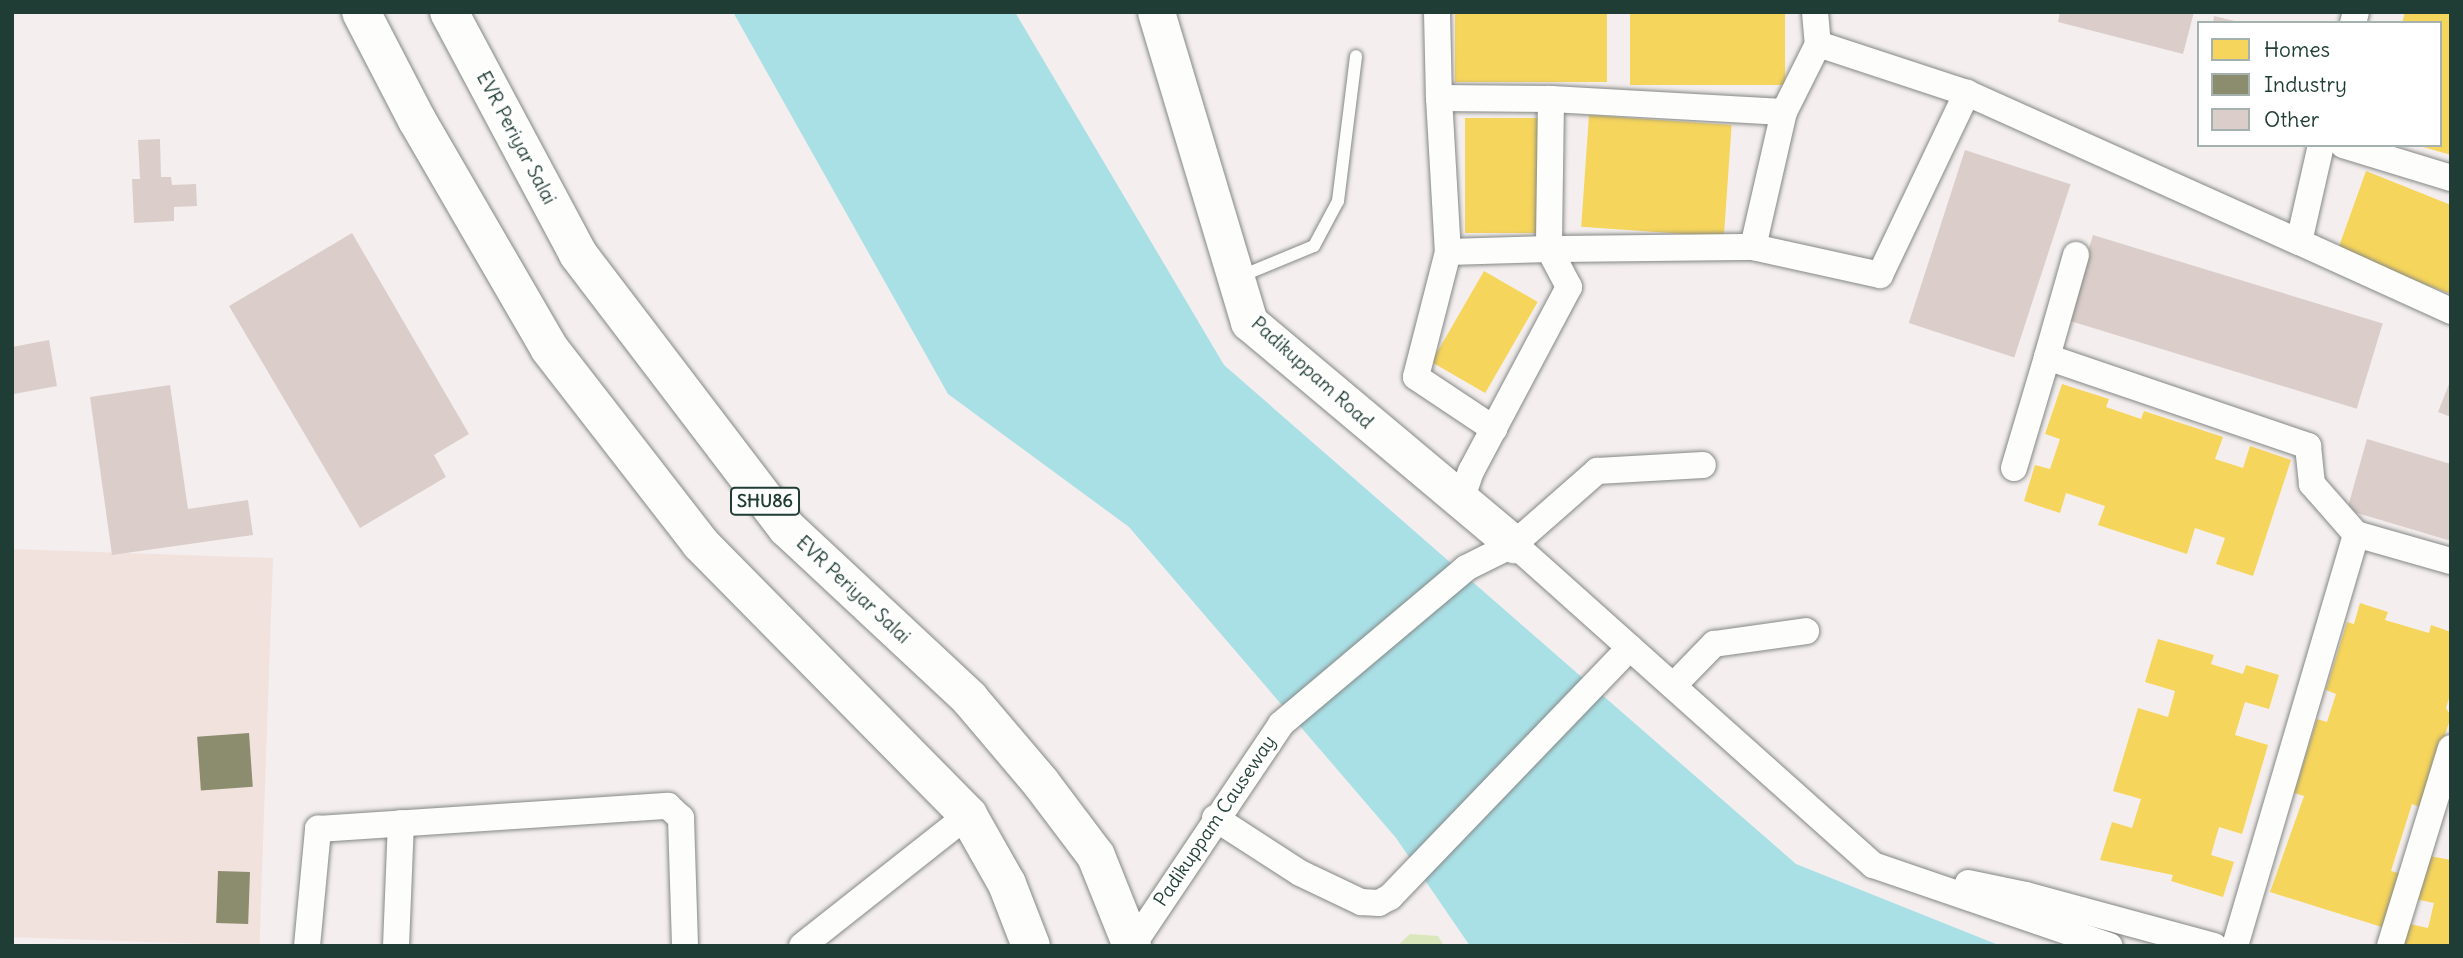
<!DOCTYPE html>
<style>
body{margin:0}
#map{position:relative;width:2463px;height:958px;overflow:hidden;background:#f4efee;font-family:Delius,sans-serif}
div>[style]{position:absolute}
.built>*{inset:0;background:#f2e2de;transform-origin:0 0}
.green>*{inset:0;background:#dae6bc}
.water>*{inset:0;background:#a9e0e6}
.homes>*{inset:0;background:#f6d55c;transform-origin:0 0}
.industry>*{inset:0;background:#8c8c6e;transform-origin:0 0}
.building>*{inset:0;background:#dbceca;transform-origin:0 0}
.roads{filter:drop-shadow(0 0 2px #848886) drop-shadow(0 0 2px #848886)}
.lane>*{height:12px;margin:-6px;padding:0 6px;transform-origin:6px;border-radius:6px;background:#fdfdfc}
.street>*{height:26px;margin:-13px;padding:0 13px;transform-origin:13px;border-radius:13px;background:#fdfdfc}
.secondary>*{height:37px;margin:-18.5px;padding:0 18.5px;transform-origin:18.5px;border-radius:18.5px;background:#fdfdfc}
.primary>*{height:38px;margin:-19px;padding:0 19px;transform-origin:19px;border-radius:19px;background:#fdfdfc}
span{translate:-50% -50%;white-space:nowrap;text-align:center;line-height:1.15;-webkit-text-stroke:7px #fff;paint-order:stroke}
.shield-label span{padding:2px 5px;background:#fff;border:2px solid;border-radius:5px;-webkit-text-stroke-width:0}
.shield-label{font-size:18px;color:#1f3d34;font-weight:700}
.street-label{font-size:19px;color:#1f3d34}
.frame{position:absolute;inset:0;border:14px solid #1f3d34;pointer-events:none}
.legend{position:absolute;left:2197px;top:21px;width:245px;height:126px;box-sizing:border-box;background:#fff;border:2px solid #a5b1ae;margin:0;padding:9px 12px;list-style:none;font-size:21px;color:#1f3d34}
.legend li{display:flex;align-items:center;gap:14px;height:35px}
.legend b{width:35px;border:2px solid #a5b1ae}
</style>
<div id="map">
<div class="built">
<i style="left:273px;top:558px;width:388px;height:261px;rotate:92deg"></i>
</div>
<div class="green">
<i style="clip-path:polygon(1410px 934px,1438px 936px,1444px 946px,1397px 946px)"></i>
</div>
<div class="water">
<i style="clip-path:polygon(733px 12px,1015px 12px,1224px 365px,1796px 864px,2001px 946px,1470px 946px,1396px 838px,1129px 527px,948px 394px)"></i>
</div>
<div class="homes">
<i style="left:1455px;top:12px;width:152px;height:70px"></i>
<i style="left:1630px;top:12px;width:155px;height:73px"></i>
<i style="clip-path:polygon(2405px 12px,2451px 12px,2451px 155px,2420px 146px,2440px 145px,2440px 23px,2402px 23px)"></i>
<i style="left:1589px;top:115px;width:143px;height:112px;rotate:4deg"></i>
<i style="left:1465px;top:118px;width:75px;height:115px"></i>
<i style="clip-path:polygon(2366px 171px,2451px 205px,2451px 294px,2337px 252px)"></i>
<i style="left:1484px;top:271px;width:62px;height:105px;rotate:30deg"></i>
<i style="clip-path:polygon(2062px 384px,2109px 399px,2106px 407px,2141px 419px,2144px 411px,2223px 437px,2215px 459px,2243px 468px,2250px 446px,2291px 460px,2253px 576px,2216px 564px,2225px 538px,2195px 528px,2187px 554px,2098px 525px,2105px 506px,2066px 493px,2060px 513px,2024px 501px,2035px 465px,2050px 469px,2060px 439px,2045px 434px)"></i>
<i style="clip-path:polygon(2360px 603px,2388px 612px,2385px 620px,2429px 633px,2431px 625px,2451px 632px,2451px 692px,2446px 708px,2451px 716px,2422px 808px,2412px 804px,2391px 871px,2402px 874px,2385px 928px,2270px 892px,2304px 796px,2294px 793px,2317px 719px,2327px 722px,2336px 694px,2326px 690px,2347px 622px,2354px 624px)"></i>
<i style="clip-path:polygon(2158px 639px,2214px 655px,2211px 664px,2243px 674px,2246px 665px,2279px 675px,2269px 709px,2245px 702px,2235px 735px,2268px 745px,2242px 834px,2219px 827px,2211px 855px,2234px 862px,2223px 897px,2171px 881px,2173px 875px,2100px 860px,2112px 822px,2132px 828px,2141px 799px,2113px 791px,2138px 708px,2168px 717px,2175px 691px,2145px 682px)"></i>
<i style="clip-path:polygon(2419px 854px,2451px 860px,2451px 946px,2400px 946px,2405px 923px,2428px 928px,2434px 903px,2410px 898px)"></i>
</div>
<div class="industry">
<i style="left:249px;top:733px;width:54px;height:52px;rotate:86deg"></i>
<i style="left:218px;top:871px;width:32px;height:52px;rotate:2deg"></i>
</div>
<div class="building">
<i style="clip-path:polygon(2060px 12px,2194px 12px,2183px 54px,2058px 22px)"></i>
<i style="clip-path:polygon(2214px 16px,2239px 22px,2239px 23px,2213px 23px)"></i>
<i style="clip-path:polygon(160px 139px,161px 177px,171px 177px,172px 185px,196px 184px,197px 206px,174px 207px,174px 221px,134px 223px,132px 179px,140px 179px,138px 140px)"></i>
<i style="left:1965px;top:150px;width:111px;height:182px;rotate:18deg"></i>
<i style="clip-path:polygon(352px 233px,469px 434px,434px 455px,446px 477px,360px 528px,229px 306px)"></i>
<i style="left:2093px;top:235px;width:303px;height:89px;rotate:17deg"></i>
<i style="clip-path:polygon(49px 340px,57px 386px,14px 394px,12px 347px)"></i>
<i style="clip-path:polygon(2451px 379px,2451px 417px,2438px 412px)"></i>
<i style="clip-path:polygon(170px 385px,188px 509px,248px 500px,253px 535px,112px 555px,90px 397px)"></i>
<i style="clip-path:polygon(2367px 439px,2451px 464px,2451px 541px,2347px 510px)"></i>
</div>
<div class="roads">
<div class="lane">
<i style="left:1239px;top:277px;width:81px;rotate:-22.5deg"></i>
<i style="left:1314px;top:246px;width:51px;rotate:-61.9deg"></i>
<i style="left:1338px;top:201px;width:146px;rotate:-82.9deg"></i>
</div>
<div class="street">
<i style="left:1437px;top:12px;width:86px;rotate:88.7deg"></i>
<i style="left:1439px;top:98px;width:112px;rotate:0.5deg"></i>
<i style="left:1551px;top:99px;width:233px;rotate:3.2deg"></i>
<i style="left:1784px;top:112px;width:76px;rotate:-63.4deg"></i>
<i style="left:1815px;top:12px;width:32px;rotate:85deg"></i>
<i style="left:1818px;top:44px;width:157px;rotate:18.2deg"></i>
<i style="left:1967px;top:93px;width:364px;rotate:24.2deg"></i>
<i style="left:2353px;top:23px;width:11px;rotate:-75deg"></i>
<i style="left:1439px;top:98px;width:154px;rotate:86.7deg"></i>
<i style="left:1448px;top:252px;width:101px;rotate:-1.7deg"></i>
<i style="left:1549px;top:249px;width:43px;rotate:62.2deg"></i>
<i style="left:1569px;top:287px;width:208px;rotate:118deg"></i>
<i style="left:1471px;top:471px;width:34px;rotate:109deg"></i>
<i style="left:1551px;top:99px;width:150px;rotate:90.8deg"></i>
<i style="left:1549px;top:249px;width:204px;rotate:-0.6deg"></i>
<i style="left:1753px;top:247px;width:139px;rotate:-77.1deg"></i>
<i style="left:2321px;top:145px;width:99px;rotate:102.8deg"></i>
<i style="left:2299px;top:242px;width:167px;rotate:24.4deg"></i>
<i style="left:2343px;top:145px;width:113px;rotate:17deg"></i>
<i style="left:1753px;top:247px;width:130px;rotate:12.4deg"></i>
<i style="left:1880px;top:275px;width:202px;rotate:-64.5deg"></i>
<i style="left:1448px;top:252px;width:129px;rotate:104.4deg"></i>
<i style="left:1416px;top:377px;width:94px;rotate:33.7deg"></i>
<i style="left:2076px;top:255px;width:106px;rotate:105.9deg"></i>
<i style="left:2047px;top:357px;width:276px;rotate:18.8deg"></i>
<i style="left:2308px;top:446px;width:38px;rotate:84deg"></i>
<i style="left:2312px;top:484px;width:67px;rotate:48.7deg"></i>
<i style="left:2014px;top:468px;width:116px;rotate:-73.4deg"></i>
<i style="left:1514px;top:544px;width:482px;rotate:41.8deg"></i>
<i style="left:1873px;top:865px;width:250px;rotate:18.9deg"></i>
<i style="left:1673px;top:686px;width:59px;rotate:-45.7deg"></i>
<i style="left:1714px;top:644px;width:93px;rotate:-8deg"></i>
<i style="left:1215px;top:818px;width:101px;rotate:32.9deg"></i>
<i style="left:1300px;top:873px;width:68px;rotate:25.4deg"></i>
<i style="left:1361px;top:902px;width:18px;rotate:3deg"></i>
<i style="left:1379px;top:903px;width:13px;rotate:-29deg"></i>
<i style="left:1390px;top:897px;width:346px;rotate:-46.1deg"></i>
<i style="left:1968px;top:883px;width:59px;rotate:11.7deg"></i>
<i style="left:2026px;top:895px;width:195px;rotate:15.2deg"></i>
<i style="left:307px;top:946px;width:118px;rotate:-84.6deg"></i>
<i style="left:318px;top:829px;width:351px;rotate:-3.8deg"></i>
<i style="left:668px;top:806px;width:18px;rotate:43deg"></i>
<i style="left:681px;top:818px;width:128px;rotate:88.2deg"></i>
<i style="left:396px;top:946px;width:123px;rotate:-87.7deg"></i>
<i style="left:802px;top:946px;width:211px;rotate:-38.3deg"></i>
<i style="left:1132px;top:946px;width:267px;rotate:-56.1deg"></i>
<i style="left:1281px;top:724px;width:242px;rotate:-40.1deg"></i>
<i style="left:1466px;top:568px;width:54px;rotate:-26.6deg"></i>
<i style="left:1514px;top:544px;width:111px;rotate:-41.3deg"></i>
<i style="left:1597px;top:471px;width:106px;rotate:-3.2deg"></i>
<i style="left:2235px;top:946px;width:429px;rotate:-73.6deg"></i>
<i style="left:2356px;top:534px;width:99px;rotate:15.9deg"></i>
<i style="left:2390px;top:946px;width:207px;rotate:-72.9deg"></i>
</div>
<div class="secondary">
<i style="left:1156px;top:12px;width:324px;rotate:73.3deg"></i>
<i style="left:1249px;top:322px;width:346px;rotate:40deg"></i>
</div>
<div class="primary">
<i style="left:361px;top:12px;width:122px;rotate:62.6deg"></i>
<i style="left:417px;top:120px;width:263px;rotate:59.9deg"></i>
<i style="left:549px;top:348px;width:247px;rotate:52.2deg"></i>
<i style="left:700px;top:543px;width:382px;rotate:45.4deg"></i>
<i style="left:968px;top:815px;width:79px;rotate:60.5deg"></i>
<i style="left:1007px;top:884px;width:66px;rotate:68.8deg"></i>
<i style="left:449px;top:12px;width:274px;rotate:61.9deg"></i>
<i style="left:578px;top:254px;width:345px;rotate:52.7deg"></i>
<i style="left:787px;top:528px;width:249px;rotate:43deg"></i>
<i style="left:969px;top:698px;width:111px;rotate:49.7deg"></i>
<i style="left:1041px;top:783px;width:91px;rotate:53deg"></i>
<i style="left:1096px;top:856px;width:97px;rotate:68.2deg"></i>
</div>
</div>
<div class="shield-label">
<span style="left:765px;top:501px">SHU86</span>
</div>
<div class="street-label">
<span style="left:516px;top:138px;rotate:62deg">EVR Periyar Salai</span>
<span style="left:1312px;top:373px;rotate:42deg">Padikuppam Road</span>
<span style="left:853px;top:590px;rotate:43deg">EVR Periyar Salai</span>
<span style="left:1215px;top:821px;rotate:-56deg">Padikuppam Causeway</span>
</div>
<div class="frame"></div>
<ul class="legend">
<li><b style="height:19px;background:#f6d55c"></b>Homes</li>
<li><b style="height:19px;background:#8c8c6e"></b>Industry</li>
<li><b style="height:19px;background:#dbceca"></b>Other</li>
</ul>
</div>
